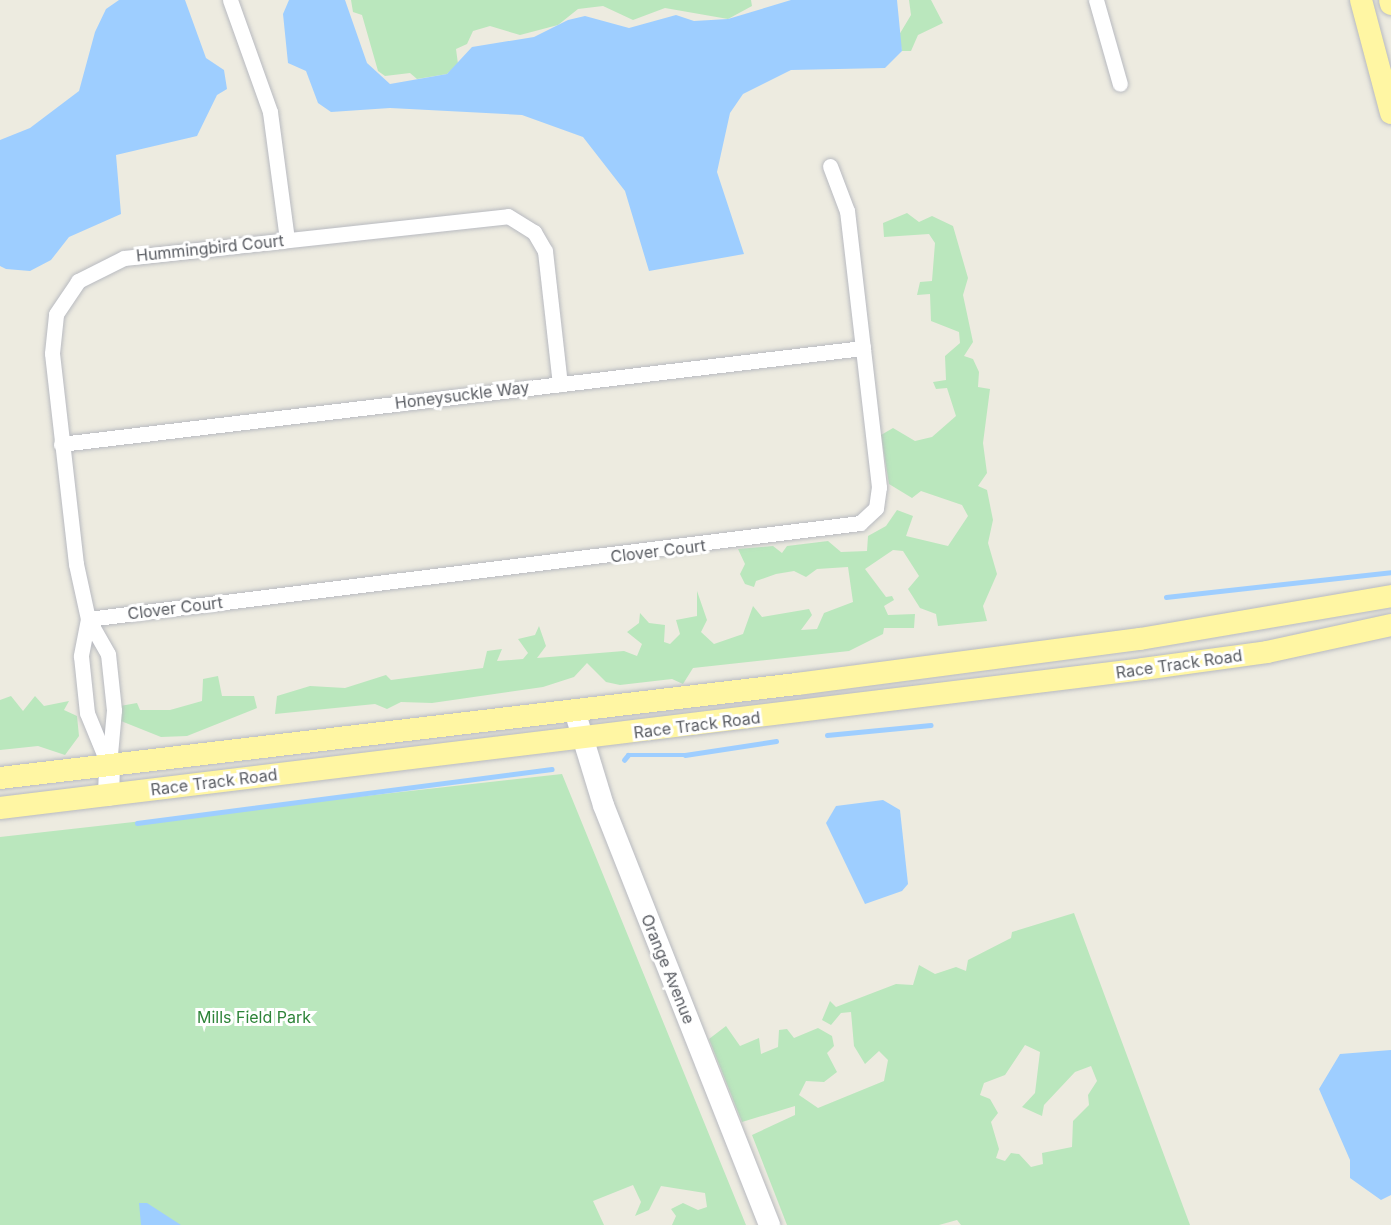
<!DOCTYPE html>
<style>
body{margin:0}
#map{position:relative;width:1391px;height:1225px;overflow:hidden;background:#edebe0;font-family:Inter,sans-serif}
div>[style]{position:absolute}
.green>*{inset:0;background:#bae7bd}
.water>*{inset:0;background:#9eceff}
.stream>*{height:4.5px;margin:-2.25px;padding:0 2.25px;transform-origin:2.25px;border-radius:2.25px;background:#9eceff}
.roads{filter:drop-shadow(0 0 2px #b8bac0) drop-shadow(0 0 2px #b8bac0)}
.street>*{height:15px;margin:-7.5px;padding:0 7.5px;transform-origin:7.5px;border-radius:7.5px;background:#fff}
.secondary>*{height:21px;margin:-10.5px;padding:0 10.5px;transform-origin:10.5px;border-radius:10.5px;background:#fff}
.primary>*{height:22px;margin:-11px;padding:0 11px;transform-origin:11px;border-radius:11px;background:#fff6a3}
span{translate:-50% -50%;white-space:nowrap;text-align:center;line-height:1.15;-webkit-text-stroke:6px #fff;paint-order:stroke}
.street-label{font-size:16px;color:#595c62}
.park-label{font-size:16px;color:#2e8439}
</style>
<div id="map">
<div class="green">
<i style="clip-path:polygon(351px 0,751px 0,752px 6px,728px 19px,665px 8px,633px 20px,603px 6px,578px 9px,558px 25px,520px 35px,490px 26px,473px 31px,467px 44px,456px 49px,458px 64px,447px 74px,417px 79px,410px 73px,385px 76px,378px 71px,362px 15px,353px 12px)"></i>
<i style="clip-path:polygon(909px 0,931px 0,943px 23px,918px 35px,911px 51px,902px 51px,899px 35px,911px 15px)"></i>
<i style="clip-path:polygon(907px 213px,919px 222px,932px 216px,953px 226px,968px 278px,963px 295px,973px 342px,964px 356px,973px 359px,979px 372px,978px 387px,990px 389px,983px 443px,987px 473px,978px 486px,987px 490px,993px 520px,988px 543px,997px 574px,983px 606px,987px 621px,938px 626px,936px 614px,920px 608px,908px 589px,919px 576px,903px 551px,893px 550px,865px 569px,886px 597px,892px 596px,894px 600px,884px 606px,888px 615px,915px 614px,914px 628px,884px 628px,883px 634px,849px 651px,693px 668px,683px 684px,672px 679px,620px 685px,606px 682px,587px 663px,574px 677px,543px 687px,432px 703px,401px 702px,387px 709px,375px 704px,275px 714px,277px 696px,310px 686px,345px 688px,386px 675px,391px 680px,483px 668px,487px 651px,502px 649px,497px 661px,523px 659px,528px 653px,518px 639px,535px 635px,539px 626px,546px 646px,537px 658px,624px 651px,637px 656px,642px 644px,627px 632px,639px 623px,640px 613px,649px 623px,665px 625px,664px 642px,670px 644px,680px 634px,676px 620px,697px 616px,697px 591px,707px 620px,701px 632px,714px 644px,743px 634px,753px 606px,762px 617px,809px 609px,812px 615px,801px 630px,817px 629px,824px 613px,853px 602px,848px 567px,817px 569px,806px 577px,794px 571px,776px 574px,756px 581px,754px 587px,745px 584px,740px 574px,745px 564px,738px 549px,773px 546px,782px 553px,787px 546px,828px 541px,841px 552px,867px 551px,868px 536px,886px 526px,897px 510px,913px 516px,906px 536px,948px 546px,968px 516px,962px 505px,921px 491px,912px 498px,889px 484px,881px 435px,893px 428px,915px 441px,932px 437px,956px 416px,947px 388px,936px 389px,933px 382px,946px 380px,945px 356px,960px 343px,959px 332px,931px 321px,930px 294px,917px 295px,920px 282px,932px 281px,935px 243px,929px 234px,884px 237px,883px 223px)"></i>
<i style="clip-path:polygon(218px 676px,222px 696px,254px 696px,257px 708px,187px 736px,161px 737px,121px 721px,120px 706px,137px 703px,140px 710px,170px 710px,202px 701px,203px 679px)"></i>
<i style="clip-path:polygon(11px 696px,23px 711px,35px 696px,44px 706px,69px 701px,64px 710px,77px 716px,79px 736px,65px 755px,38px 746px,0 750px,0 700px)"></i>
<i style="clip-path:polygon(562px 774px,746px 1225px,672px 1225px,676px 1216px,671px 1209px,683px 1203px,698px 1210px,707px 1207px,705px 1193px,661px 1186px,649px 1210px,635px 1216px,641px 1202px,633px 1185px,593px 1201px,604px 1225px,0 1225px,0 837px)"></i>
<i style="clip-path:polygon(evenodd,1074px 913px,1190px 1225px,961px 1225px,957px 1220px,939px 1225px,787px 1225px,752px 1135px,795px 1115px,795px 1106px,742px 1122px,709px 1039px,726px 1026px,740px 1046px,759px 1038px,761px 1054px,778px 1047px,779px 1030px,787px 1029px,794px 1038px,818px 1028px,832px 1036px,834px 1046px,827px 1053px,837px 1072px,824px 1082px,806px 1081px,799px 1095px,818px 1108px,884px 1081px,888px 1060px,879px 1051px,865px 1064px,854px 1046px,851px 1012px,841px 1013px,831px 1025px,822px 1020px,830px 1001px,836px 1007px,896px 984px,913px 985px,919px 965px,935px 974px,956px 967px,966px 971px,968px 960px,1011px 938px,1012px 932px,1074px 913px,1025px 1045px,1040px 1052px,1035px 1093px,1022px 1107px,1042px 1116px,1044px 1105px,1075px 1072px,1091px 1066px,1097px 1081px,1088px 1095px,1089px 1105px,1073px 1121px,1072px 1147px,1042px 1153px,1043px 1164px,1031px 1167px,1019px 1154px,1011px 1153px,1005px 1161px,996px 1158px,999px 1149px,991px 1122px,998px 1113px,990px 1099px,980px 1095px,984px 1083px,1005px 1075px,1025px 1045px)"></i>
</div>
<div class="water">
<i style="clip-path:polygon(119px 0,185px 0,206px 58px,224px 70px,227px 89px,217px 95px,197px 136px,116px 155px,121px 214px,69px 237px,51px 260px,30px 271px,6px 269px,0 266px,0 140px,30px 128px,79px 91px,95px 32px,106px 9px)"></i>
<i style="clip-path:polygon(289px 0,345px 0,367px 63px,390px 84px,447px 74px,472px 47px,534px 37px,568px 20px,585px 16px,629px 28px,676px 15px,694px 21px,728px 19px,791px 0,897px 0,902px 51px,885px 68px,791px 70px,743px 94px,730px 113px,717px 172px,744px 254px,649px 271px,625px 191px,583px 137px,522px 115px,390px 108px,331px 112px,318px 103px,306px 71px,288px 63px,283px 14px)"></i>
<i style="clip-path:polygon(883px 800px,900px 810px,908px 884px,902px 891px,865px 904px,826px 823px,836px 806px)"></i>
<i style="clip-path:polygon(1391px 1050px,1391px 1195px,1381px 1200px,1350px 1178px,1350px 1160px,1319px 1089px,1340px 1054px)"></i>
<i style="clip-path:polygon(139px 1203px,147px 1203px,181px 1225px,141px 1225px)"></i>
</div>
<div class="stream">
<i style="left:1166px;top:597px;width:226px;rotate:-6.3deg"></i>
<i style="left:827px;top:735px;width:104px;rotate:-5.5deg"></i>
<i style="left:624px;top:760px;width:6px;rotate:-51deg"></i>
<i style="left:628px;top:755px;width:57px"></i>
<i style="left:685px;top:755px;width:92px;rotate:-8.7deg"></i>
<i style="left:137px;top:823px;width:418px;rotate:-7.4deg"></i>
</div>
<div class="roads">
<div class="street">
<i style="left:230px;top:0;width:119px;rotate:70.3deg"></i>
<i style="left:270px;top:112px;width:128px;rotate:82.4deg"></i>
<i style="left:1096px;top:0;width:87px;rotate:74.1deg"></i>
<i style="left:61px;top:444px;width:808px;rotate:-6.83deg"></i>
<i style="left:88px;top:619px;width:778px;rotate:-7.09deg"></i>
<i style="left:860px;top:523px;width:22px;rotate:-43deg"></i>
<i style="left:876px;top:508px;width:21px;rotate:-82deg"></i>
<i style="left:879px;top:487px;width:278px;rotate:-96.6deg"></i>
<i style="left:847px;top:211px;width:48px;rotate:-110.7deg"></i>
<i style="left:88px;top:619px;width:38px;rotate:101deg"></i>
<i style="left:81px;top:656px;width:57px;rotate:84deg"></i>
<i style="left:87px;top:713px;width:55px;rotate:67.6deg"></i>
<i style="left:109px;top:765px;width:55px;rotate:-84.8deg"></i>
<i style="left:114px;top:710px;width:56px;rotate:-96.1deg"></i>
<i style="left:108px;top:654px;width:40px;rotate:-119.7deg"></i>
<i style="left:88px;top:619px;width:56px;rotate:-102.3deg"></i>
<i style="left:76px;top:564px;width:212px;rotate:-96.5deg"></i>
<i style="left:52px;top:353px;width:39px;rotate:-84deg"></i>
<i style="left:56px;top:314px;width:40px;rotate:-56deg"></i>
<i style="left:78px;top:281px;width:51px;rotate:-26.6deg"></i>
<i style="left:124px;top:258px;width:386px;rotate:-6.2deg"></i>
<i style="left:508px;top:216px;width:31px;rotate:32deg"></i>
<i style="left:534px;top:232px;width:22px;rotate:60deg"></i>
<i style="left:545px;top:251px;width:134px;rotate:83.6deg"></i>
</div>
<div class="secondary">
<i style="left:574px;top:710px;width:99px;rotate:73deg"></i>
<i style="left:603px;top:805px;width:452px;rotate:68.4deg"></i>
<i style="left:108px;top:795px;width:30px;rotate:-88deg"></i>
</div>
<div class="primary">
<i style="left:1361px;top:0;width:117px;rotate:75.1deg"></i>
<i style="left:1390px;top:0;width:4px;rotate:76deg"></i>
<i style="left:0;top:778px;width:803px;rotate:-6.73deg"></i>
<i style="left:797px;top:684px;width:346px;rotate:-7.5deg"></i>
<i style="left:1140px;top:639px;width:255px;rotate:-9.7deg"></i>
<i style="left:0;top:808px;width:1151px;rotate:-6.93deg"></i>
<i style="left:1143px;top:669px;width:125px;rotate:-7.8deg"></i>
<i style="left:1267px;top:652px;width:127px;rotate:-12.3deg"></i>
</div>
</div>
<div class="street-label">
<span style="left:210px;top:248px;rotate:-6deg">Hummingbird Court</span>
<span style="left:462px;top:395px;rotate:-7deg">Honeysuckle Way</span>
<span style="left:658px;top:551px;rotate:-7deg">Clover Court</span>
<span style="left:175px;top:608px;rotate:-7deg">Clover Court</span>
<span style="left:1179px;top:664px;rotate:-8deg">Race Track Road</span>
<span style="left:697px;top:725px;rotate:-7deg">Race Track Road</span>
<span style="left:214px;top:782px;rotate:-7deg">Race Track Road</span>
<span style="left:668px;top:969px;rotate:68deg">Orange Avenue</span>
</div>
<div class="park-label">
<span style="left:254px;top:1017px">Mills Field Park</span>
</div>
</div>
